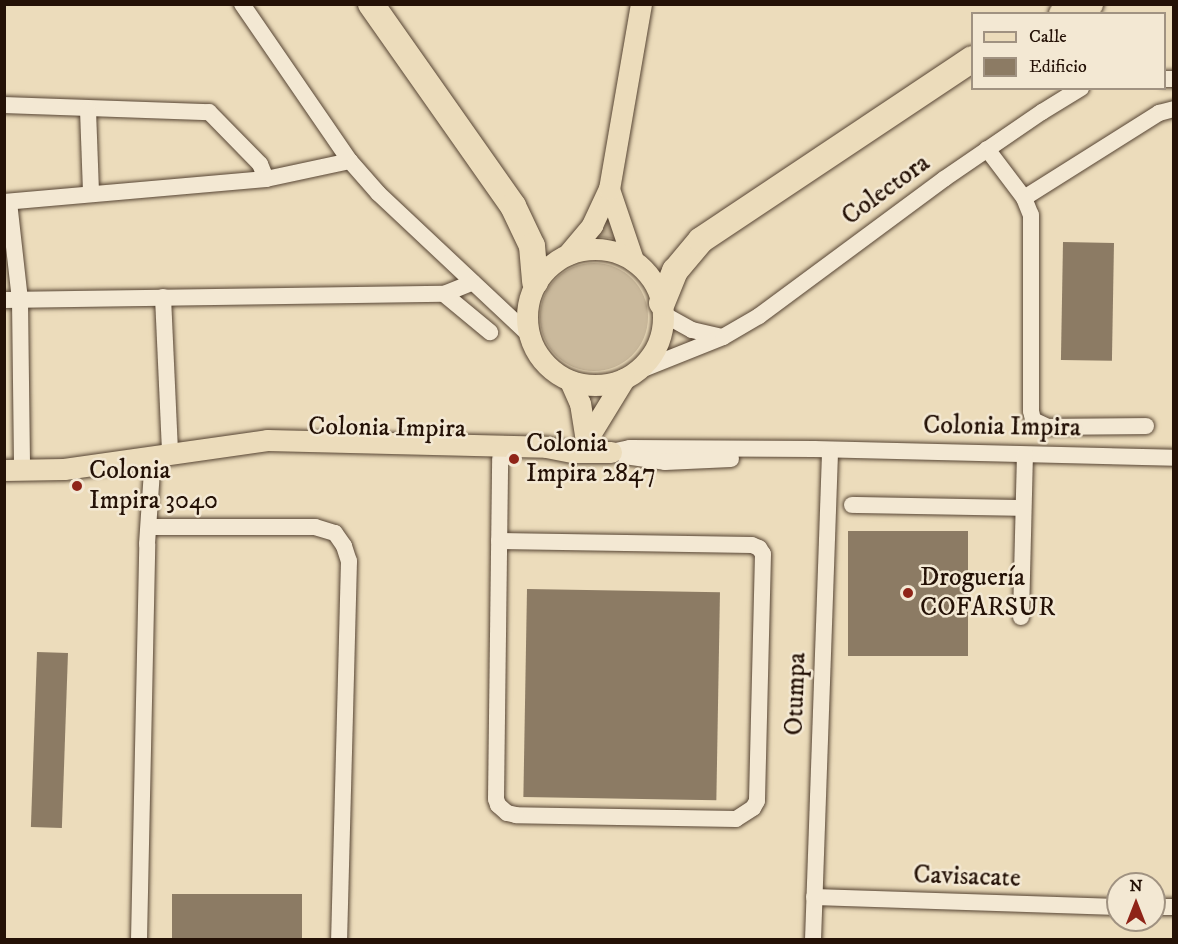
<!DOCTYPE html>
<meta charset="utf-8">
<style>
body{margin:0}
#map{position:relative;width:1178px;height:944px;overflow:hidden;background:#ecdcbb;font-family:"IM FELL DW Pica",serif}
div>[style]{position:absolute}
.green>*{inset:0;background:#cab99c}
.round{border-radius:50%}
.building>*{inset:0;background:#8c7b64;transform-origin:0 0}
.roads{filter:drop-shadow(0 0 2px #564433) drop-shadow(0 0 2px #564433)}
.minor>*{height:16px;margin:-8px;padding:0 8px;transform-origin:8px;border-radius:8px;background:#f3e8d3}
.major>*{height:21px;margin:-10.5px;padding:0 10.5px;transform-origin:10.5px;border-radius:10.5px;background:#ecdcbb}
.major>.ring{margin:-10.5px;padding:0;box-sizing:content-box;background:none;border:21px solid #ecdcbb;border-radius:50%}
.highway>*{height:26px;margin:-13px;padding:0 13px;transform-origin:13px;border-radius:13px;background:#ecdcbb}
.dots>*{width:16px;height:16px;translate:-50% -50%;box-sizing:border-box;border:3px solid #f3e8d3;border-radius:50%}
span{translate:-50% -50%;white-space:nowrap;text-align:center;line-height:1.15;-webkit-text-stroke:5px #f3e8d3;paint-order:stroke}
.street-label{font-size:26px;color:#241106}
.poi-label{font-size:26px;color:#241106}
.left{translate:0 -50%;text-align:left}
.frame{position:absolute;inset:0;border:6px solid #241106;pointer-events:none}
.legend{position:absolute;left:971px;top:12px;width:195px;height:78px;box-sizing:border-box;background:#f3e8d3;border:2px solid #a09281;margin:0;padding:8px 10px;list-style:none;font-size:18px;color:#241106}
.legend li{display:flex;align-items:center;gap:12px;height:30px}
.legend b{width:30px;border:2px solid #a09281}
.north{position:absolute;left:1106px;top:872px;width:60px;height:60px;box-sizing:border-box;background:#f3e8d3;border:2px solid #a09281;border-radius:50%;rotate:0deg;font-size:16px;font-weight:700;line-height:24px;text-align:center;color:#241106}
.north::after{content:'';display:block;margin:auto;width:21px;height:27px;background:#8f2418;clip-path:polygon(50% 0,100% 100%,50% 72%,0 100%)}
</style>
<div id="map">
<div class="green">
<i style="clip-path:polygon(607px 209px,618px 239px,593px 236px)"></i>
<i class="round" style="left:540px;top:263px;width:108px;height:108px"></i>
</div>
<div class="building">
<i style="left:1063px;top:242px;width:51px;height:118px;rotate:1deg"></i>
<i style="left:848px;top:531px;width:120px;height:125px"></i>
<i style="left:527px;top:589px;width:193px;height:208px;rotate:1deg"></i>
<i style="left:37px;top:652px;width:31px;height:175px;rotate:2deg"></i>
<i style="left:172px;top:894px;width:130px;height:45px"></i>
</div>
<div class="roads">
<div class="minor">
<i style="left:242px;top:4px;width:191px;rotate:55.5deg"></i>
<i style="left:350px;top:161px;width:43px;rotate:48.8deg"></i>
<i style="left:378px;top:193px;width:206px;rotate:43.2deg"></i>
<i style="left:1164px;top:79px;width:10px"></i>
<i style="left:4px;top:105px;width:205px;rotate:2deg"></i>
<i style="left:209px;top:112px;width:73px;rotate:45.6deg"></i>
<i style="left:260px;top:164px;width:16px;rotate:68deg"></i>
<i style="left:88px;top:110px;width:83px;rotate:87.9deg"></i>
<i style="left:987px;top:149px;width:61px;rotate:52.9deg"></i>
<i style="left:1024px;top:198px;width:18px;rotate:68deg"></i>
<i style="left:1031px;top:215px;width:196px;rotate:90deg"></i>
<i style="left:1031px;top:411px;width:9px;rotate:77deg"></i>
<i style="left:1033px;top:420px;width:17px;rotate:25deg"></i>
<i style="left:1048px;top:427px;width:98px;rotate:-0.6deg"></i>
<i style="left:1024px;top:198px;width:160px;rotate:-32.2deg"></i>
<i style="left:1159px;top:113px;width:16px;rotate:-15deg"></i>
<i style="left:4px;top:202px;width:263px;rotate:-5deg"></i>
<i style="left:266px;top:179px;width:86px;rotate:-12.1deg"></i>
<i style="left:9px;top:202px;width:99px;rotate:83.6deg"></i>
<i style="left:20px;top:300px;width:170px;rotate:89.3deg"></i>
<i style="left:444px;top:294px;width:60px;rotate:39.6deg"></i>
<i style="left:163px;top:297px;width:155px;rotate:87.4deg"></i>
<i style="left:4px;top:300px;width:440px;rotate:-0.8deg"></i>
<i style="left:444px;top:294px;width:31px;rotate:-22deg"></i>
<i style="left:663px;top:314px;width:33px;rotate:29deg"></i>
<i style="left:692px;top:330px;width:31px;rotate:13deg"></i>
<i style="left:633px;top:373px;width:97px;rotate:-21.8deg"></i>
<i style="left:723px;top:337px;width:42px;rotate:-30.3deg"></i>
<i style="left:759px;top:316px;width:230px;rotate:-36.5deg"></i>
<i style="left:944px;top:179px;width:119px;rotate:-34.4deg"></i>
<i style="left:1042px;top:112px;width:46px;rotate:-31.6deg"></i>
<i style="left:611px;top:452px;width:19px;rotate:-12deg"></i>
<i style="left:630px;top:448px;width:184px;rotate:0.3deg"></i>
<i style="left:814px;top:449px;width:360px;rotate:1.4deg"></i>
<i style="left:625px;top:456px;width:40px;rotate:8.5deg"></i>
<i style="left:665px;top:462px;width:66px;rotate:-2.6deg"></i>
<i style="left:852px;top:505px;width:171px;rotate:1deg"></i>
<i style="left:149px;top:527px;width:166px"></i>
<i style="left:315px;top:527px;width:21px;rotate:17deg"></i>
<i style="left:335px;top:533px;width:16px;rotate:55deg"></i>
<i style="left:344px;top:546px;width:16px;rotate:72deg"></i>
<i style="left:349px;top:561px;width:379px;rotate:91.5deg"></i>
<i style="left:499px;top:541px;width:253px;rotate:0.9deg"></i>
<i style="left:752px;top:545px;width:8px;rotate:23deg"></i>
<i style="left:759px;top:548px;width:7px;rotate:56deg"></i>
<i style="left:763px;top:554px;width:247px;rotate:91.4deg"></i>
<i style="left:757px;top:801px;width:8px;rotate:120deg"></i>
<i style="left:753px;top:808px;width:20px;rotate:147deg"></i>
<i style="left:736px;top:819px;width:220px;rotate:-179deg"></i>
<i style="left:516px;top:815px;width:9px;rotate:-167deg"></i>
<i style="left:507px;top:813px;width:12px;rotate:-138deg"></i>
<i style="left:498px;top:805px;width:6px;rotate:-108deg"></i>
<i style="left:496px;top:799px;width:340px;rotate:-89.3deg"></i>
<i style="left:1021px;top:617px;width:162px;rotate:-88.6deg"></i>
<i style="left:814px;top:897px;width:304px;rotate:1.9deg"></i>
<i style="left:1154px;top:907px;width:20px"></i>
<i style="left:139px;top:940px;width:396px;rotate:-88.8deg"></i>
<i style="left:147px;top:544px;width:89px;rotate:-86.1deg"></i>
<i style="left:813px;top:940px;width:489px;rotate:-88deg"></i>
</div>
<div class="major">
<i style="left:609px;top:189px;width:75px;rotate:71.3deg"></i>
<i class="ring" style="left:527px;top:249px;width:115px;height:115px"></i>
<i style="left:568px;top:254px;width:38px;rotate:-50deg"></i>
<i style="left:592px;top:225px;width:40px;rotate:-65deg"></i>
<i style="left:609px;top:189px;width:188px;rotate:-80.2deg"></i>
<i style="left:570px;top:381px;width:24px;rotate:66deg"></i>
<i style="left:580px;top:403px;width:38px;rotate:81deg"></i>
<i style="left:586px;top:441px;width:11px;rotate:95deg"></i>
<i style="left:586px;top:441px;width:73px;rotate:-58.5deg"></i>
<i style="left:4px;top:470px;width:60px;rotate:-1deg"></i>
<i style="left:64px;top:469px;width:205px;rotate:-8.1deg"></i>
<i style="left:267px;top:440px;width:279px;rotate:1.4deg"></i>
<i style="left:546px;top:447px;width:26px;rotate:11deg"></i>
<i style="left:572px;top:452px;width:39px"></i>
</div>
<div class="highway">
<i style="left:371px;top:4px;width:247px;rotate:54.9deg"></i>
<i style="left:513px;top:206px;width:44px;rotate:64.6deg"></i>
<i style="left:532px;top:246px;width:36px;rotate:85deg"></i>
<i style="left:1062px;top:14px;width:30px;rotate:-20deg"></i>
<i style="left:662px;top:303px;width:35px;rotate:-68deg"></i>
<i style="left:675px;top:271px;width:40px;rotate:-50deg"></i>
<i style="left:701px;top:240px;width:326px;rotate:-33.7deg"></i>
</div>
</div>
<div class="dots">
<i style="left:514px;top:459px;background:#8f2418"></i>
<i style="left:77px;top:486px;background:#8f2418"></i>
<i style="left:908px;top:593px;background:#8f2418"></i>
</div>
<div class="street-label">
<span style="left:886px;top:190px;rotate:-36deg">Colectora</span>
<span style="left:1002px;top:427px;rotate:1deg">Colonia Impira</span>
<span style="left:387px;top:428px;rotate:1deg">Colonia Impira</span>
<span style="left:796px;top:694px;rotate:-88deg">Otumpa</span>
<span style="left:967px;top:877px;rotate:2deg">Cavisacate</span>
</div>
<div class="poi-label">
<span class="left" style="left:526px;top:459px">Colonia<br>Impira 2847</span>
<span class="left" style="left:89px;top:486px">Colonia<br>Impira 3040</span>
<span class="left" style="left:920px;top:593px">Droguería<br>COFARSUR</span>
</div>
<div class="frame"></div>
<ul class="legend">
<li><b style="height:8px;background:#ecdcbb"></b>Calle</li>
<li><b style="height:16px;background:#8c7b64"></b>Edificio</li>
</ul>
<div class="north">N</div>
</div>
